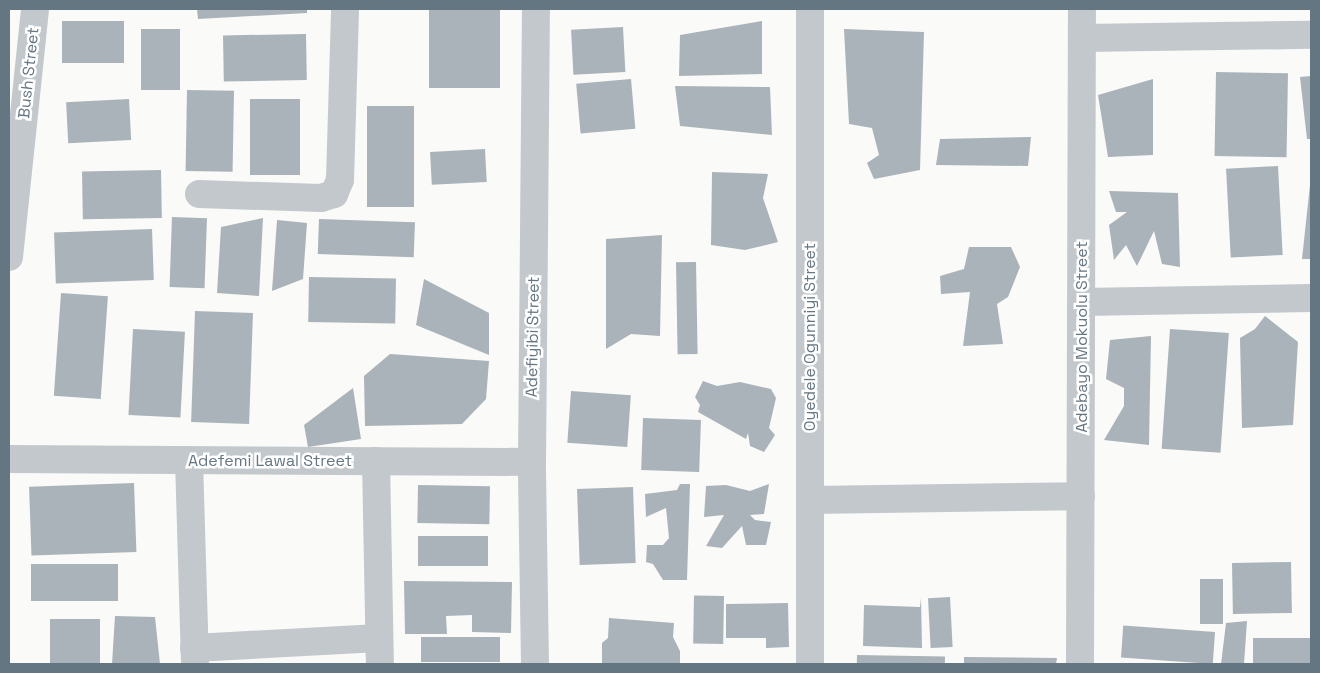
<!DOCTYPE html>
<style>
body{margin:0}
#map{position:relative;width:1320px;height:673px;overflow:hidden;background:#fafaf8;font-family:"Space Grotesk",sans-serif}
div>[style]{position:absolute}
.building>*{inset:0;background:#aab3b9;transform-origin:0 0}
.minor>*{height:28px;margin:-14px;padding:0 14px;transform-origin:14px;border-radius:14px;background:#c3c8cc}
span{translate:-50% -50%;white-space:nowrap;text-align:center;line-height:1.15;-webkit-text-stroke:5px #fff;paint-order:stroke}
.street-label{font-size:16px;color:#657683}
.frame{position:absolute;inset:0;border:10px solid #657683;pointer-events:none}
</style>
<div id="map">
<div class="building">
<i style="clip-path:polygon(197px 9px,307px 9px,307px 13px,198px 19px)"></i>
<i style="left:429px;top:9px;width:71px;height:79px"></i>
<i style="left:62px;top:21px;width:62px;height:42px"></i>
<i style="clip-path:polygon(762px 21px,762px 74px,679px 76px,680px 35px)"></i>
<i style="left:623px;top:27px;width:45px;height:52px;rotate:87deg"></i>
<i style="left:141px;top:29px;width:39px;height:61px"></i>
<i style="clip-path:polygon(844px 29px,924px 32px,920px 170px,874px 179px,867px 163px,879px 155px,872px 128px,849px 124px)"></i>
<i style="left:306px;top:34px;width:46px;height:83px;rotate:89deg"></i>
<i style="left:1216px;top:72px;width:72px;height:84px;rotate:1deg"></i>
<i style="clip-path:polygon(1311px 76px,1311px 139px,1307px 139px,1300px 77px)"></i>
<i style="left:631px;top:79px;width:50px;height:55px;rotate:85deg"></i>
<i style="clip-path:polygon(1153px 79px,1153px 155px,1108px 157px,1098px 95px)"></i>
<i style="clip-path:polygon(675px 86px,770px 87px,772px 135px,680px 126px)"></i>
<i style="left:187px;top:90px;width:47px;height:81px;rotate:1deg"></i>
<i style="left:129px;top:99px;width:41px;height:63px;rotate:87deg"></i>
<i style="left:250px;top:99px;width:50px;height:76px"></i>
<i style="left:367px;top:106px;width:47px;height:101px"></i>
<i style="clip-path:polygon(1031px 137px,1028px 166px,936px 165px,940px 139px)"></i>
<i style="left:485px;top:149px;width:33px;height:55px;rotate:87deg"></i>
<i style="left:1278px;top:166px;width:89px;height:52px;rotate:87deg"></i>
<i style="left:161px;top:170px;width:48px;height:79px;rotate:89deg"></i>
<i style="clip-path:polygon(712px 172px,768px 174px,763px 198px,778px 242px,745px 250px,711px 245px)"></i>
<i style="clip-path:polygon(1310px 185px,1311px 259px,1302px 259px)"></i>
<i style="clip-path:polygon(1109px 191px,1178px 193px,1180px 267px,1162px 264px,1154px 231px,1137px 266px,1126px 245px,1114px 260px,1109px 225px,1127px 212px,1116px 212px)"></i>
<i style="left:172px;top:217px;width:35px;height:70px;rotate:2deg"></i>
<i style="clip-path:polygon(263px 218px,259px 296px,217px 293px,221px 227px)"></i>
<i style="left:319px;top:219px;width:96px;height:35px;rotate:2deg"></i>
<i style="clip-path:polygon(277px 220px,307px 223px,303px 279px,272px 291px)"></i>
<i style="left:152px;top:229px;width:51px;height:98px;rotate:88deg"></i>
<i style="clip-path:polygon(662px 235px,660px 336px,631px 334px,606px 349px,606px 239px)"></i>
<i style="clip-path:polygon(969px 247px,1011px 247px,1020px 267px,1008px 297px,997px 304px,1003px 344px,963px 346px,970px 292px,941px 294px,940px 276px,964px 269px)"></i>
<i style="left:696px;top:262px;width:92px;height:20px;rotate:89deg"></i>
<i style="left:309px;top:277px;width:87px;height:45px;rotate:1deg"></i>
<i style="clip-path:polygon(424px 279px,489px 313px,489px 355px,416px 325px)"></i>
<i style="left:61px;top:293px;width:47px;height:103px;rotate:4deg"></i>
<i style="left:195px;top:311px;width:58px;height:111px;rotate:2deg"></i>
<i style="clip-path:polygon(1265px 316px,1298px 342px,1293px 425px,1242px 428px,1240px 338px,1255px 329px)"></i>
<i style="left:133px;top:329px;width:52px;height:86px;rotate:3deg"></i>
<i style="left:1170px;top:329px;width:59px;height:120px;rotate:4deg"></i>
<i style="clip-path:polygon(1151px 336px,1149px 445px,1104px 440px,1124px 406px,1124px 388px,1106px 379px,1110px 340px)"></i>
<i style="clip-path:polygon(390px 354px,489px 361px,486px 399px,462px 424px,365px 426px,364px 376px)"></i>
<i style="clip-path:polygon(703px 381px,717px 386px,740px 382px,771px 389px,776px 398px,769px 428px,775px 435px,764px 452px,750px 446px,748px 433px,746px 439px,698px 412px,700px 405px,695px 397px)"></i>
<i style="clip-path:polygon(353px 388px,361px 439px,308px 447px,304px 425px)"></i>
<i style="left:571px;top:391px;width:60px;height:52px;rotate:4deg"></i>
<i style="left:643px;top:418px;width:58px;height:52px;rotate:2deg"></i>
<i style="left:134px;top:483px;width:69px;height:105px;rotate:88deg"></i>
<i style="clip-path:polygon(680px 484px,690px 484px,687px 580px,663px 580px,653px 564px,646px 562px,647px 545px,663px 545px,669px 538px,666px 508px,646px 517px,645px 494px,677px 490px)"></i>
<i style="clip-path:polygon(769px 484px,764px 514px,750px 515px,755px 520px,771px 522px,766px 545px,746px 545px,742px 526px,722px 548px,706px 546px,724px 515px,704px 517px,706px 486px,726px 485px,750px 491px)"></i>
<i style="left:418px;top:485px;width:72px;height:38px;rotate:1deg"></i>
<i style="left:633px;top:487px;width:76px;height:56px;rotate:88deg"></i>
<i style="left:418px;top:536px;width:70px;height:30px"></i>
<i style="left:1291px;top:562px;width:51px;height:59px;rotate:89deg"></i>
<i style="left:118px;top:564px;width:37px;height:87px;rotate:90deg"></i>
<i style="left:1200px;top:579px;width:23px;height:45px"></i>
<i style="clip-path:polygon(404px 581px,512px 582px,511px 633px,472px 632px,472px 615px,446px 616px,447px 634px,405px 634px)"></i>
<i style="left:724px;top:596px;width:48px;height:30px;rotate:91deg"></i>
<i style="left:950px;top:597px;width:50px;height:22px;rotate:87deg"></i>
<i style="clip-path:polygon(921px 598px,922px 648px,863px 646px,864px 605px,920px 607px)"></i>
<i style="clip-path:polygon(788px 603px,789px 647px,766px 648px,766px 638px,726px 638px,726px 604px)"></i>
<i style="clip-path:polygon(115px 616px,155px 617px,160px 664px,112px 664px)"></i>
<i style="clip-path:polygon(609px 618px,674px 623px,673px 637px,680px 651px,680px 664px,602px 664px,602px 643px,608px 638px)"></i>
<i style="left:50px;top:619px;width:50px;height:45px"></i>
<i style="clip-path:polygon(1247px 621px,1244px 664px,1221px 664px,1226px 623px)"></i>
<i style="left:1215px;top:632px;width:32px;height:92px;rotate:94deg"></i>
<i style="left:421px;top:637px;width:79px;height:25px"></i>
<i style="left:1311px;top:638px;width:26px;height:58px;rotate:90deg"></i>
<i style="left:857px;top:655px;width:88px;height:9px;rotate:1deg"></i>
<i style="clip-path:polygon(964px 657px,1057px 658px,1056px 664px,964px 664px)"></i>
</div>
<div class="minor">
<i style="left:1082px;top:38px;width:229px;rotate:-0.8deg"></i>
<i style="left:199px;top:194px;width:122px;rotate:1.9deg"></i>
<i style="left:321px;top:198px;width:14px;rotate:-17deg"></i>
<i style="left:334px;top:194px;width:15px;rotate:-67deg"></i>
<i style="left:340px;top:180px;width:171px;rotate:-88.3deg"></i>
<i style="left:9px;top:257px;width:249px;rotate:-84deg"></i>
<i style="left:1082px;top:302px;width:229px;rotate:-1deg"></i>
<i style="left:9px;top:459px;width:523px;rotate:0.33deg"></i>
<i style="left:189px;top:460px;width:204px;rotate:88.3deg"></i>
<i style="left:376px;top:461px;width:203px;rotate:88.9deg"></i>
<i style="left:810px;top:500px;width:271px;rotate:-0.8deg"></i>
<i style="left:194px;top:648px;width:185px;rotate:-3.1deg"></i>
<i style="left:535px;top:664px;width:202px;rotate:-90.9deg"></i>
<i style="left:532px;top:462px;width:453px;rotate:-89.5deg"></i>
<i style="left:810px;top:664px;width:655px;rotate:-90deg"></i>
<i style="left:1080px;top:664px;width:655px;rotate:-89.83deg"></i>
</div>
<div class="street-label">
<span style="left:29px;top:73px;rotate:-84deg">Bush Street</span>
<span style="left:533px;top:337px;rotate:-89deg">Adefiyibi Street</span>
<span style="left:810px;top:337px;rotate:-90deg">Oyedele Ogunniyi Street</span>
<span style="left:1082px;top:337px;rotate:-90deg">Adebayo Mokuolu Street</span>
<span style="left:270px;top:461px">Adefemi Lawal Street</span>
</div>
<div class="frame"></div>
</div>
